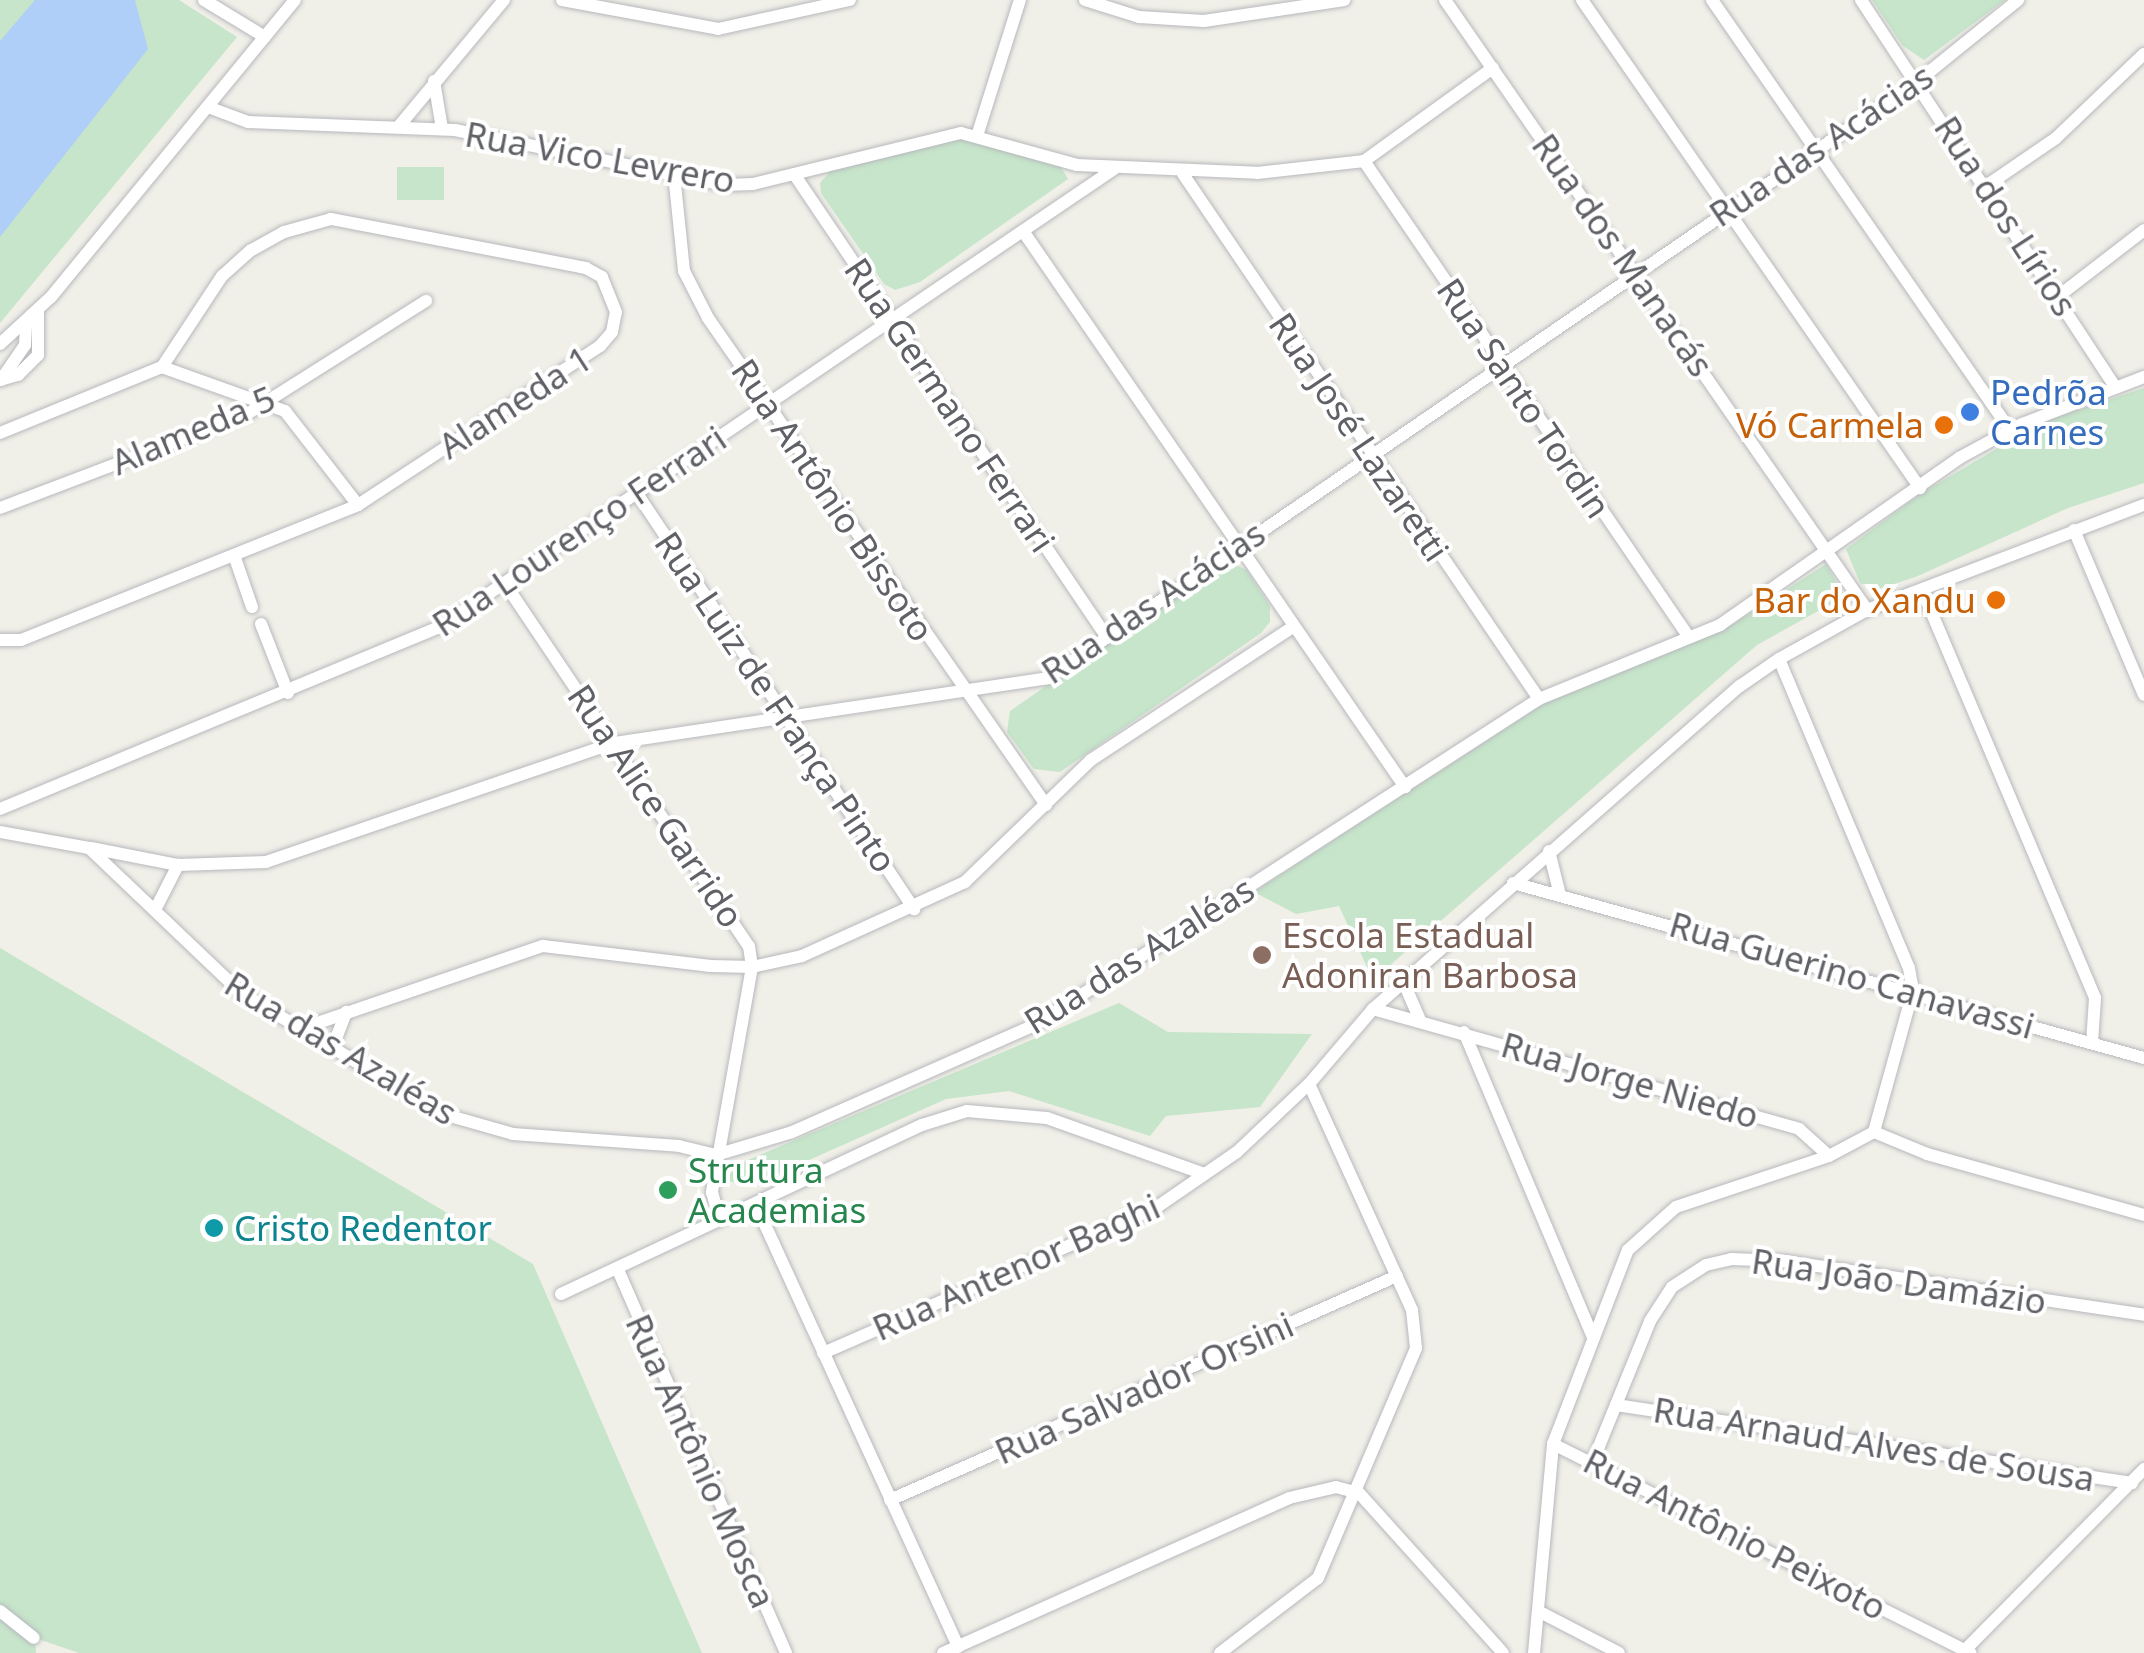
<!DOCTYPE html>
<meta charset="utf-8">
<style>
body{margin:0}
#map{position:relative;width:2144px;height:1653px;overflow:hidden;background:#f0efe8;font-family:"Noto Sans",sans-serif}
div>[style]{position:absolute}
.green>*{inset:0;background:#c6e5ca;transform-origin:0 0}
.water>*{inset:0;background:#afcff8}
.roads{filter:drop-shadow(0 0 2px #b7b8bd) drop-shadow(0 0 2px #b7b8bd)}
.minor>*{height:12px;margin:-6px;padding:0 6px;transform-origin:6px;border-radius:6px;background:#fff}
.dots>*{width:28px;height:28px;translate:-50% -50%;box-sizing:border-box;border:5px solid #fff;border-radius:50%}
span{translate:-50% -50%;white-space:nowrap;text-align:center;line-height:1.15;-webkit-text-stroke:8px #fff;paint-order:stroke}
.street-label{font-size:35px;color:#5f6166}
.shop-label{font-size:35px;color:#366cbe}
.left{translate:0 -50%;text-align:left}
.food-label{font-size:35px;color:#c56008}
.right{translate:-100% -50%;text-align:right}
.education-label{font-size:35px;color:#785e54}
.leisure-label{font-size:35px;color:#27864d}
.culture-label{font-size:35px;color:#0d838f}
</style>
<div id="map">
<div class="green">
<i style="clip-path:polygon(0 0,179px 0,237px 37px,0 323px)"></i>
<i style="clip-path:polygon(1872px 0,2005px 0,1924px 60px,1903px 46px)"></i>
<i style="clip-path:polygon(956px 137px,1059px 164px,1068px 179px,920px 282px,895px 290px,884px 284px,821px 193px,820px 183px,833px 168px)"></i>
<i style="left:397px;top:167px;width:47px;height:33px"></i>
<i style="clip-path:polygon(2144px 388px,2144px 483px,2068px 508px,1918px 576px,1879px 589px,1860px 583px,1846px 549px,1920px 494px,2042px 422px)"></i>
<i style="clip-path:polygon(1234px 564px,1247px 570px,1270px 606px,1270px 622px,1261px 633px,1060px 772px,1034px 769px,1007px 732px,1010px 711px,1217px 568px)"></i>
<i style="clip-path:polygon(1826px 564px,1845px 596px,1757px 645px,1373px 980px,1339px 906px,1296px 914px,1254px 892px,1594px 671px,1727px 628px)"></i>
<i style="clip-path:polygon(0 948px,533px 1264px,702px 1653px,79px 1653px,35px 1638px,36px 1653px,0 1653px)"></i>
<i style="clip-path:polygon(1119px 1003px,1168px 1032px,1312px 1034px,1260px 1107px,1166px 1116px,1150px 1136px,1009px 1091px,946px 1099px,753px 1185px,726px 1181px,736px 1165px)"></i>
</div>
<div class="water">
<i style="clip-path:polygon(35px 0,135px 0,148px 49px,0 237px,0 41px)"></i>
</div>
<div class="roads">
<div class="minor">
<i style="left:204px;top:0;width:71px;rotate:31.2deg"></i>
<i style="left:562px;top:0;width:159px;rotate:10.5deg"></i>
<i style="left:718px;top:29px;width:135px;rotate:-12.4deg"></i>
<i style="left:1085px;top:0;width:57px;rotate:17.5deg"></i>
<i style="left:1139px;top:17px;width:65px;rotate:3.5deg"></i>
<i style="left:1204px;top:21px;width:142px;rotate:-8.5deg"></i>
<i style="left:1445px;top:0;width:742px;rotate:55.32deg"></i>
<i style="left:1582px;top:0;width:594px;rotate:55.29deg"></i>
<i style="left:1712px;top:0;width:523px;rotate:55.28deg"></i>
<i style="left:1861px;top:0;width:461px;rotate:56.7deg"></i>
<i style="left:434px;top:81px;width:49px;rotate:80.5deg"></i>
<i style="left:208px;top:107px;width:43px;rotate:20.6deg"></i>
<i style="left:248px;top:122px;width:207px;rotate:2.2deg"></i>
<i style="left:455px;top:130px;width:276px;rotate:11.5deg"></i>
<i style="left:725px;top:185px;width:28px;rotate:-2deg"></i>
<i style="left:753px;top:184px;width:214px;rotate:-13.8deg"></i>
<i style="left:961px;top:133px;width:120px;rotate:15.4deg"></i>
<i style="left:1077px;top:165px;width:180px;rotate:2.5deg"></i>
<i style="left:1257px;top:173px;width:108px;rotate:-6.4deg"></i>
<i style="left:1364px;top:161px;width:159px;rotate:-35.8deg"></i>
<i style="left:399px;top:126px;width:164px;rotate:-50.2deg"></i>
<i style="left:977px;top:136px;width:143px;rotate:-72.5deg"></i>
<i style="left:1364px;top:161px;width:571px;rotate:55.7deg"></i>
<i style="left:674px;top:174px;width:98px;rotate:84.1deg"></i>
<i style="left:684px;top:271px;width:53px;rotate:62.9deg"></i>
<i style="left:708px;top:318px;width:593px;rotate:55.24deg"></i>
<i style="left:794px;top:174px;width:557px;rotate:55.97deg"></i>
<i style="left:1183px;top:174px;width:634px;rotate:55.86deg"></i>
<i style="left:1986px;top:186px;width:85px;rotate:-34.4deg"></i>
<i style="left:2056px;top:138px;width:122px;rotate:-43.7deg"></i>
<i style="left:1023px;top:231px;width:675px;rotate:55.51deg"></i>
<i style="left:2060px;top:295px;width:106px;rotate:-37.7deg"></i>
<i style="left:0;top:344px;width:69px;rotate:-42.7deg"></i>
<i style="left:51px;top:297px;width:384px;rotate:-50.6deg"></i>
<i style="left:0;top:380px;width:19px;rotate:-16deg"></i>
<i style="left:18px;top:375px;width:28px;rotate:-45deg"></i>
<i style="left:38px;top:355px;width:44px;rotate:-90deg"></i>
<i style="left:1px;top:380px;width:42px;rotate:-55.6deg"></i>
<i style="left:25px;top:345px;width:22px;rotate:-87deg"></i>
<i style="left:0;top:433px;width:175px;rotate:-22.2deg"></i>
<i style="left:162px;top:367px;width:131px;rotate:19.7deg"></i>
<i style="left:285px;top:411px;width:119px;rotate:52.2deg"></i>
<i style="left:638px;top:495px;width:498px;rotate:56.3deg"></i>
<i style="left:0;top:508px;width:264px;rotate:-20.8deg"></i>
<i style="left:247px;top:414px;width:212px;rotate:-32.3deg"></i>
<i style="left:2074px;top:530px;width:179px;rotate:67deg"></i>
<i style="left:235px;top:558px;width:52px;rotate:70.9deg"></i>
<i style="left:506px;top:585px;width:435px;rotate:56.1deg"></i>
<i style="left:749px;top:946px;width:21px;rotate:82deg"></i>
<i style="left:752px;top:967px;width:229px;rotate:100.1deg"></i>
<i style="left:712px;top:1192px;width:28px;rotate:75deg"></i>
<i style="left:1922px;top:590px;width:443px;rotate:67deg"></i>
<i style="left:2095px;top:998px;width:45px;rotate:93.8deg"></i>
<i style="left:261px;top:624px;width:74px;rotate:68.6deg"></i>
<i style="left:0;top:640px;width:21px"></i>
<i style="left:21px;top:640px;width:363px;rotate:-21.8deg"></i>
<i style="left:358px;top:505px;width:290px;rotate:-33.3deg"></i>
<i style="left:600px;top:346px;width:18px;rotate:-49deg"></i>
<i style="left:612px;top:332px;width:20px;rotate:-79deg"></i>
<i style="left:616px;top:312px;width:38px;rotate:-112deg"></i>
<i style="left:602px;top:277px;width:18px;rotate:-151deg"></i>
<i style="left:586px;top:268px;width:260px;rotate:-169.1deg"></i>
<i style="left:331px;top:219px;width:49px;rotate:164.5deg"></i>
<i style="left:284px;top:232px;width:38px;rotate:151deg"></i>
<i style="left:251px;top:250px;width:39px;rotate:138deg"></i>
<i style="left:222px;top:276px;width:109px;rotate:123.4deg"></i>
<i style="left:1779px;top:659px;width:335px;rotate:67.2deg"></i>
<i style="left:1909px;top:968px;width:23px;rotate:80deg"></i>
<i style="left:1913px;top:991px;width:146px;rotate:105.5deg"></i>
<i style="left:0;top:809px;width:474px;rotate:-22.5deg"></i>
<i style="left:438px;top:628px;width:817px;rotate:-34.18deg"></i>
<i style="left:0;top:832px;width:90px;rotate:10.2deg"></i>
<i style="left:89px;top:848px;width:210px;rotate:43.6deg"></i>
<i style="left:241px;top:993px;width:235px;rotate:30.9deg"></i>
<i style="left:443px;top:1114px;width:73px;rotate:15.9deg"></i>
<i style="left:513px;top:1134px;width:166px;rotate:4.1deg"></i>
<i style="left:679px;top:1146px;width:38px;rotate:14deg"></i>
<i style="left:716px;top:1155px;width:79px;rotate:-16.8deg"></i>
<i style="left:792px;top:1132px;width:266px;rotate:-23.8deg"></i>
<i style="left:1035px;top:1025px;width:600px;rotate:-32.9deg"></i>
<i style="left:1539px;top:699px;width:196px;rotate:-22.2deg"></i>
<i style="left:1720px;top:625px;width:292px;rotate:-34.9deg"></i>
<i style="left:1959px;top:458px;width:72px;rotate:-28.4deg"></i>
<i style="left:2022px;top:424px;width:131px;rotate:-21.1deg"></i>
<i style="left:91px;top:848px;width:89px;rotate:11.1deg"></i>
<i style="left:178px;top:865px;width:88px;rotate:-2deg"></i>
<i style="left:266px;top:862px;width:368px;rotate:-18.9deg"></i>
<i style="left:614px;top:743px;width:439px;rotate:-8.5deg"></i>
<i style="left:1048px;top:678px;width:1055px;rotate:-34.46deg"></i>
<i style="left:1918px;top:81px;width:129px;rotate:-39deg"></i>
<i style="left:1549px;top:851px;width:41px;rotate:76deg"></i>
<i style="left:1513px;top:883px;width:655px;rotate:15.5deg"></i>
<i style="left:155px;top:910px;width:51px;rotate:-62.9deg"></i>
<i style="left:1403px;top:981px;width:43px;rotate:66.4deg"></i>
<i style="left:1373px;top:1009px;width:443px;rotate:15.7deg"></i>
<i style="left:1799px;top:1129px;width:40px;rotate:42deg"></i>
<i style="left:300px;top:1029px;width:257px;rotate:-18.9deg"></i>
<i style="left:543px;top:946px;width:169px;rotate:6.8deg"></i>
<i style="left:711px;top:966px;width:41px;rotate:1.4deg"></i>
<i style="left:752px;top:967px;width:51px;rotate:-12.4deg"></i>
<i style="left:802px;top:956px;width:179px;rotate:-24.4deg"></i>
<i style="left:965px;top:882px;width:175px;rotate:-44.1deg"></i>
<i style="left:1091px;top:760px;width:243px;rotate:-33.4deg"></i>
<i style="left:1464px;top:1032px;width:331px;rotate:67.1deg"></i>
<i style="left:332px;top:1049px;width:40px;rotate:-69deg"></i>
<i style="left:1874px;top:1132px;width:57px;rotate:22.5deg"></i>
<i style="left:1927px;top:1154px;width:225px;rotate:15.7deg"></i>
<i style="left:756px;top:1205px;width:486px;rotate:65.4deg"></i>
<i style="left:618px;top:1270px;width:418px;rotate:66.3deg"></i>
<i style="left:561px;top:1294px;width:399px;rotate:-25.1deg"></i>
<i style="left:922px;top:1125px;width:47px;rotate:-17.3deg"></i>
<i style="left:967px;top:1111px;width:80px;rotate:5deg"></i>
<i style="left:1047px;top:1118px;width:167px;rotate:19.6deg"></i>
<i style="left:823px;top:1353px;width:365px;rotate:-23.6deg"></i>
<i style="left:1157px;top:1207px;width:97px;rotate:-34.5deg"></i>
<i style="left:1237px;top:1152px;width:99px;rotate:-43.4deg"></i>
<i style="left:1309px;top:1084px;width:99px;rotate:-49.5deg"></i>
<i style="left:1373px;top:1009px;width:489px;rotate:-41.4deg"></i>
<i style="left:1740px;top:686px;width:47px;rotate:-34.7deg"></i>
<i style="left:1779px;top:659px;width:101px;rotate:-29.1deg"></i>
<i style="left:1867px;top:610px;width:296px;rotate:-20.8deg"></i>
<i style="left:1616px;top:1405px;width:522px;rotate:8.6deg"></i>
<i style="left:1553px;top:1444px;width:467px;rotate:26.6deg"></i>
<i style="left:1593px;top:1461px;width:151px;rotate:-67.8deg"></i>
<i style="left:1650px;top:1321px;width:40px;rotate:-57.1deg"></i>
<i style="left:1672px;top:1287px;width:40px;rotate:-32.9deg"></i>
<i style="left:1706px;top:1265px;width:26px;rotate:-13deg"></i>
<i style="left:1731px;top:1259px;width:53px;rotate:2.2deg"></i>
<i style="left:1784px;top:1261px;width:364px;rotate:8.5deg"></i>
<i style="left:1359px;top:1493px;width:215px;rotate:48deg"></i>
<i style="left:890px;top:1500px;width:554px;rotate:-23.84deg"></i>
<i style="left:0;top:1611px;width:43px;rotate:38.5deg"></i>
<i style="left:1538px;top:1611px;width:91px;rotate:27.4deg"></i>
<i style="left:1965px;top:1650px;width:255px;rotate:-45.3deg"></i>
<i style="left:943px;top:1653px;width:379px;rotate:-24.1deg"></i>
<i style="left:1289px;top:1498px;width:48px;rotate:-13.2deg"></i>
<i style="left:1336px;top:1487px;width:24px;rotate:15deg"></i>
<i style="left:1220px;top:1653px;width:123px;rotate:-37.4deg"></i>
<i style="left:1318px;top:1578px;width:250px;rotate:-66.9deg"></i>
<i style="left:1416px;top:1348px;width:38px;rotate:-96deg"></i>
<i style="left:1412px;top:1310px;width:248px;rotate:-114.5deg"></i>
<i style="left:1534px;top:1653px;width:210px;rotate:-84.8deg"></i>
<i style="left:1553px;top:1444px;width:208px;rotate:-68.9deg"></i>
<i style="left:1628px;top:1250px;width:64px;rotate:-41.9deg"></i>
<i style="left:1676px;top:1207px;width:161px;rotate:-18.4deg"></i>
<i style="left:1829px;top:1156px;width:51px;rotate:-28.1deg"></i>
</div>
</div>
<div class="dots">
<i style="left:1970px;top:412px;background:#3f7fe0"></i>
<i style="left:1944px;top:425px;background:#e8710a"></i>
<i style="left:1996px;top:600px;background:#e8710a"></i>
<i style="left:1262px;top:955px;background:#8d6e63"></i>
<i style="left:668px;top:1190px;background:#2e9e5b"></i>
<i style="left:214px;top:1228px;background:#0f9aa8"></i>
</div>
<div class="street-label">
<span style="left:1821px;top:145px;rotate:-34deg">Rua das Acácias</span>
<span style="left:600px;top:157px;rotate:10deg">Rua Vico Levrero</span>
<span style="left:2006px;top:216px;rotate:57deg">Rua dos Lírios</span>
<span style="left:1623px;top:255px;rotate:55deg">Rua dos Manacás</span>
<span style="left:1524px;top:398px;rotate:56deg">Rua Santo Tordin</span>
<span style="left:515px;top:402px;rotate:-33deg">Alameda 1</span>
<span style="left:950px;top:405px;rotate:56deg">Rua Germano Ferrari</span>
<span style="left:193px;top:430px;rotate:-23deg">Alameda 5</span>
<span style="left:1359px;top:437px;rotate:56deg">Rua José Lazaretti</span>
<span style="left:833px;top:500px;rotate:56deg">Rua Antônio Bissoto</span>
<span style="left:579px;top:531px;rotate:-34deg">Rua Lourenço Ferrari</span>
<span style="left:1153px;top:602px;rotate:-34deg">Rua das Acácias</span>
<span style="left:776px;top:702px;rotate:56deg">Rua Luiz de França Pinto</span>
<span style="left:656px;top:806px;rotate:56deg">Rua Alice Garrido</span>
<span style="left:1139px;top:955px;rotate:-32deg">Rua das Azaléas</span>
<span style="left:1852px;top:975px;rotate:16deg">Rua Guerino Canavassi</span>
<span style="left:341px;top:1048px;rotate:31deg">Rua das Azaléas</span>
<span style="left:1630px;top:1080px;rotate:16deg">Rua Jorge Niedo</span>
<span style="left:1016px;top:1267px;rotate:-24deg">Rua Antenor Baghi</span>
<span style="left:1899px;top:1281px;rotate:8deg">Rua João Damázio</span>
<span style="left:1144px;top:1388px;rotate:-24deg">Rua Salvador Orsini</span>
<span style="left:1874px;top:1444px;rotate:9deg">Rua Arnaud Alves de Sousa</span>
<span style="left:701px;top:1461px;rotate:66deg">Rua Antônio Mosca</span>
<span style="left:1735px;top:1534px;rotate:27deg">Rua Antônio Peixoto</span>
</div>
<div class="shop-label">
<span class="left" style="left:1990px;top:412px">Pedrõa<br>Carnes</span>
</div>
<div class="food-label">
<span class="right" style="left:1924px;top:425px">Vó Carmela</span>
<span class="right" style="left:1976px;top:600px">Bar do Xandu</span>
</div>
<div class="education-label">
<span class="left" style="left:1282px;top:955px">Escola Estadual<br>Adoniran Barbosa</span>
</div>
<div class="leisure-label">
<span class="left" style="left:688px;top:1190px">Strutura<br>Academias</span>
</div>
<div class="culture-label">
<span class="left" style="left:234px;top:1228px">Cristo Redentor</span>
</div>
</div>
